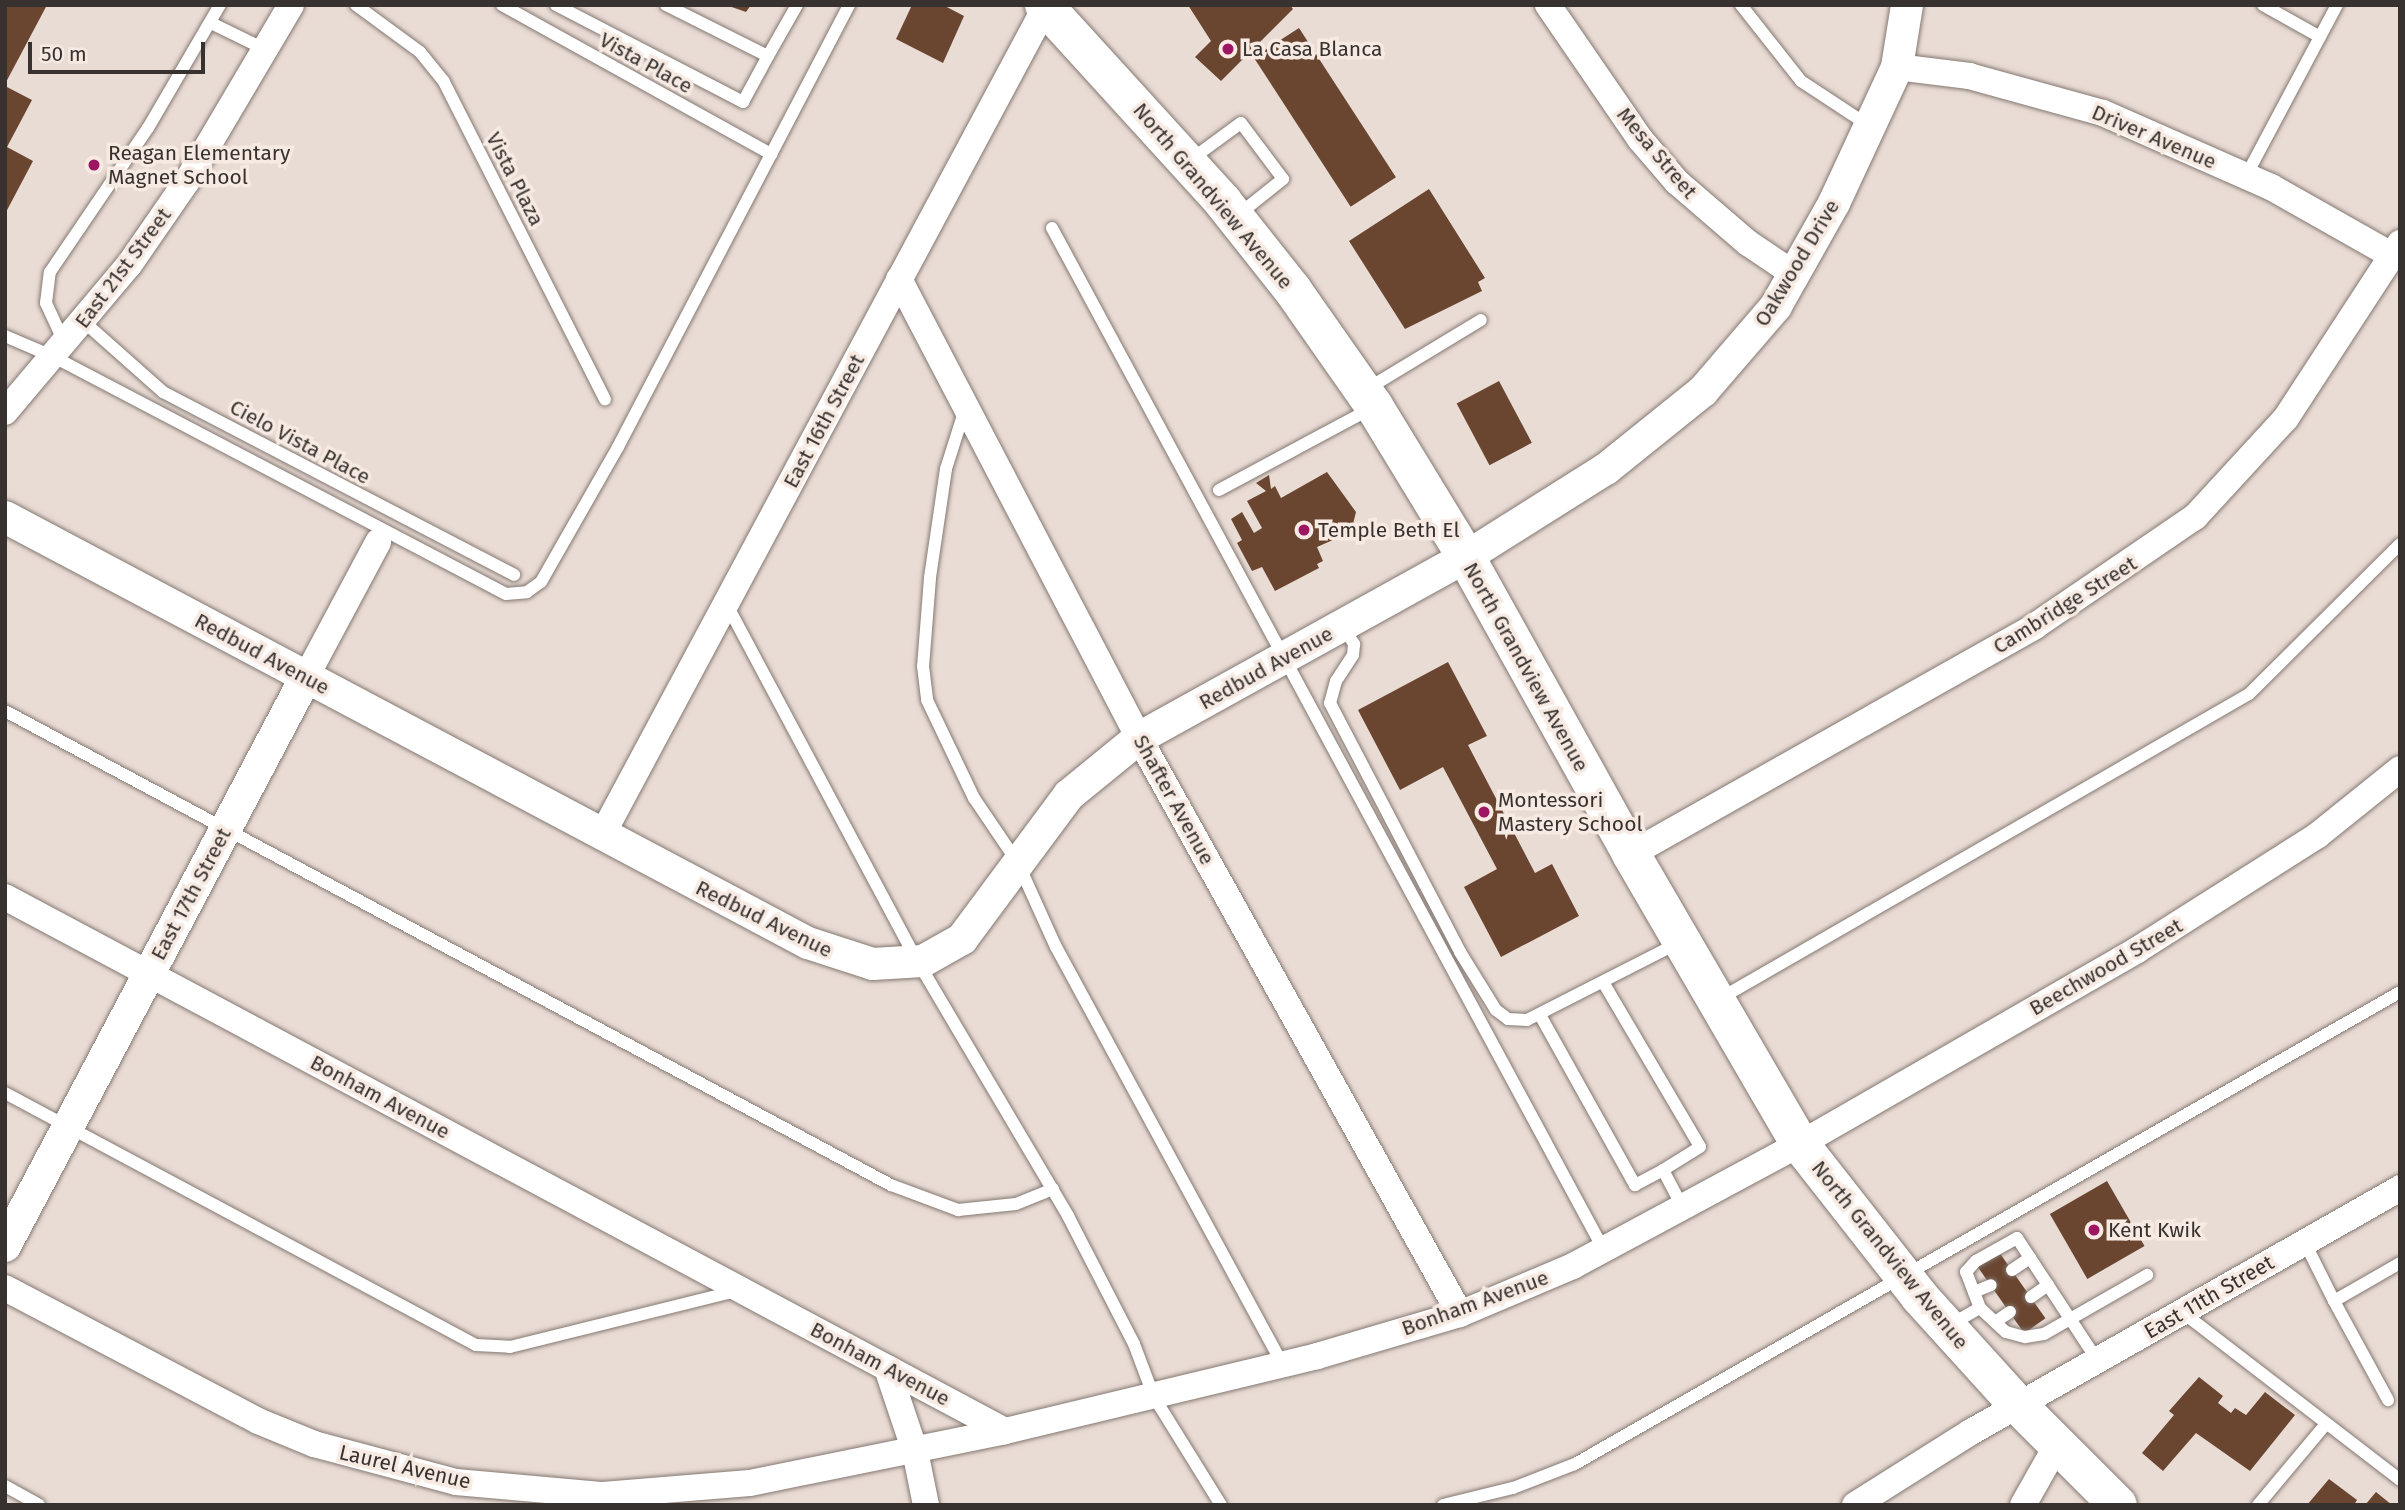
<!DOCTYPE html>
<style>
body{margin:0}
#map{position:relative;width:2405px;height:1510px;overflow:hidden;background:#e9dcd5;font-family:"Fira Sans",sans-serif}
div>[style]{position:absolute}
.building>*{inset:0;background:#6a4631;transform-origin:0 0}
.roads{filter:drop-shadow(0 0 2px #847872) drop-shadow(0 0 2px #847872)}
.service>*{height:12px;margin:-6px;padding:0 6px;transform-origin:6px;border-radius:6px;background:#fff}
.minor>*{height:26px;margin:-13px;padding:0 13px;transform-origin:13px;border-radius:13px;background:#fff}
.tertiary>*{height:32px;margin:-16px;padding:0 16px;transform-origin:16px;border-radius:16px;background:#fff}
.primary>*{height:38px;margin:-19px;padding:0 19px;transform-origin:19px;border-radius:19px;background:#fff}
.dots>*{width:19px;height:19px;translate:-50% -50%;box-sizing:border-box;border:4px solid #f6eae2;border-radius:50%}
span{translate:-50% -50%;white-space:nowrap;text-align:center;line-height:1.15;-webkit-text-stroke:7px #f6eae2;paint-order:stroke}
.poi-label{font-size:21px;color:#37322f}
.left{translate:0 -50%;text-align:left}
.street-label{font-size:21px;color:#37322f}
.frame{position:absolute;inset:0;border:7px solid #37322f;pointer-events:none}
.scale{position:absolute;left:28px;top:42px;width:177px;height:32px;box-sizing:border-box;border:4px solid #37322f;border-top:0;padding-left:9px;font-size:21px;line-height:24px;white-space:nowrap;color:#37322f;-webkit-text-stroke:5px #f6eae2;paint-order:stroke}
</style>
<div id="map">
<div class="building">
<i style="clip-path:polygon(5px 5px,47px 5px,5px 84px)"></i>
<i style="clip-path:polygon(726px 5px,751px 5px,746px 12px)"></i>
<i style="clip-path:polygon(912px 5px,943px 5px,964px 16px,943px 63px,896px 39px)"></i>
<i style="clip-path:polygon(1188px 5px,1290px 5px,1293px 9px,1221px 81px,1195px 57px,1211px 41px)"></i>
<i style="left:1299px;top:28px;width:178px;height:54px;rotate:57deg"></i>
<i style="clip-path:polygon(5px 86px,32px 100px,7px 147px,33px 161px,5px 214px)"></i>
<i style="clip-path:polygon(1429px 189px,1485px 278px,1478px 282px,1482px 291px,1405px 329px,1349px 241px)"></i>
<i style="left:1499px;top:381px;width:70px;height:48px;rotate:62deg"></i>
<i style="clip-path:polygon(1327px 472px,1356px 512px,1351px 532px,1317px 547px,1323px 561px,1317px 564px,1319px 568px,1275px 591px,1262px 567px,1252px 571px,1237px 543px,1242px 540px,1231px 519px,1242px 512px,1254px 533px,1262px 528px,1247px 501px,1266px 491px,1256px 483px,1269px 475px,1271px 489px,1275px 486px,1281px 498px)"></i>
<i style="clip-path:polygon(1448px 662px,1487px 736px,1468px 745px,1535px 873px,1552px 864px,1579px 916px,1501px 957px,1464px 887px,1497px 869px,1443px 767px,1400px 790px,1358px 710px)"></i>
<i style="left:2107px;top:1181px;width:75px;height:66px;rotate:60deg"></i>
<i style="left:1999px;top:1252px;width:81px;height:26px;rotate:55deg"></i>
<i style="clip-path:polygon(2199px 1377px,2223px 1396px,2218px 1403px,2231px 1413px,2235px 1408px,2246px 1415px,2265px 1392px,2295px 1415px,2250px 1471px,2196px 1433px,2163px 1471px,2142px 1453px,2174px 1415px,2169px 1411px)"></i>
<i style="clip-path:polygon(2329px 1479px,2357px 1500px,2354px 1505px,2307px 1505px)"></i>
<i style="clip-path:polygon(2376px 1492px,2392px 1505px,2365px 1505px)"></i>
</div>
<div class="roads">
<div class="service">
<i style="left:356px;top:5px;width:79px;rotate:36.3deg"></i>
<i style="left:420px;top:52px;width:38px;rotate:51deg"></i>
<i style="left:444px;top:82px;width:356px;rotate:63.1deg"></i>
<i style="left:502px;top:5px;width:308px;rotate:29deg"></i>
<i style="left:556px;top:5px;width:211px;rotate:27.4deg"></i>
<i style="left:743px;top:102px;width:52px;rotate:-61.5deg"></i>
<i style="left:666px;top:5px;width:114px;rotate:26.6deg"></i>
<i style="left:768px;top:56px;width:59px;rotate:-60.4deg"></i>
<i style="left:1741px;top:5px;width:97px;rotate:51.7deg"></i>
<i style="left:1801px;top:81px;width:80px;rotate:33.3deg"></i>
<i style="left:2263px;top:5px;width:65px;rotate:29.3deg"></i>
<i style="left:211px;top:23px;width:61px;rotate:26.1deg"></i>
<i style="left:1189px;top:161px;width:64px;rotate:-36.2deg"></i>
<i style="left:1241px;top:123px;width:70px;rotate:53.1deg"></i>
<i style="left:1283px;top:179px;width:58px;rotate:141.3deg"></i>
<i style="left:2246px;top:176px;width:194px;rotate:-62deg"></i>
<i style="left:1052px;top:228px;width:1162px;rotate:61.63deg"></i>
<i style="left:83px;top:321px;width:107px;rotate:41.6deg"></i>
<i style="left:163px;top:392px;width:396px;rotate:27.5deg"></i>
<i style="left:5px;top:336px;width:53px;rotate:23.2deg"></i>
<i style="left:54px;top:357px;width:510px;rotate:27.67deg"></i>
<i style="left:506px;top:594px;width:21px;rotate:-5deg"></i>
<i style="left:527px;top:592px;width:17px;rotate:-36deg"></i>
<i style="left:541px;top:582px;width:155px;rotate:-60.3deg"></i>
<i style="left:618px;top:447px;width:499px;rotate:-62.4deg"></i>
<i style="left:64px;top:342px;width:43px;rotate:-114.8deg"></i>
<i style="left:46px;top:303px;width:31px;rotate:-83deg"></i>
<i style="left:50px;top:272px;width:174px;rotate:-55.8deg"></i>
<i style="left:148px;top:128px;width:143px;rotate:-59.7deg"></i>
<i style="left:1367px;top:389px;width:133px;rotate:-31.2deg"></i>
<i style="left:965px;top:409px;width:63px;rotate:107.6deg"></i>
<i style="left:946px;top:469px;width:110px;rotate:98.4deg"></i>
<i style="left:930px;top:578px;width:88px;rotate:94.5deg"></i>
<i style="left:923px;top:666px;width:34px;rotate:83deg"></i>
<i style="left:927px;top:700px;width:109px;rotate:64.4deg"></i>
<i style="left:974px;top:798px;width:78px;rotate:55.9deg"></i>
<i style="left:1018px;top:863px;width:92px;rotate:65.7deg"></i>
<i style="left:1056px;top:947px;width:476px;rotate:61.5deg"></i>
<i style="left:1219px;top:490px;width:171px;rotate:-28.2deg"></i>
<i style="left:726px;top:603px;width:407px;rotate:61.9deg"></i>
<i style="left:918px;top:962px;width:295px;rotate:59.4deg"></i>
<i style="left:1068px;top:1216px;width:144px;rotate:62.7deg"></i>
<i style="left:1134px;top:1344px;width:57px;rotate:69.3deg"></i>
<i style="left:1154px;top:1397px;width:127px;rotate:58.2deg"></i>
<i style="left:1342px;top:626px;width:22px;rotate:56deg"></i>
<i style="left:1354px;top:644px;width:11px;rotate:95deg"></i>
<i style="left:1353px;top:655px;width:31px;rotate:123deg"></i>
<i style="left:1336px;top:681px;width:23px;rotate:105deg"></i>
<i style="left:1330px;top:703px;width:281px;rotate:62.4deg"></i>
<i style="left:1460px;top:952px;width:68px;rotate:58.2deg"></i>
<i style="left:1496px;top:1010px;width:15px;rotate:37deg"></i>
<i style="left:1508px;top:1019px;width:19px;rotate:3deg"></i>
<i style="left:1527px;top:1020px;width:169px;rotate:-27deg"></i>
<i style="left:5px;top:711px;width:1005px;rotate:28.15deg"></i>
<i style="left:891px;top:1185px;width:72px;rotate:20.5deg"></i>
<i style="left:958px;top:1210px;width:58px;rotate:-5.9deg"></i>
<i style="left:1016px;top:1204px;width:40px;rotate:-22deg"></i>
<i style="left:1603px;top:982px;width:191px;rotate:59.5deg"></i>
<i style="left:1700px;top:1147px;width:44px;rotate:148.1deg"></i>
<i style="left:1663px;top:1170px;width:43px;rotate:62.2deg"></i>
<i style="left:1721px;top:998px;width:609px;rotate:-29.93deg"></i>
<i style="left:2249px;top:694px;width:213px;rotate:-44.8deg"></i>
<i style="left:1540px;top:1015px;width:195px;rotate:60.8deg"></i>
<i style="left:1635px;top:1185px;width:32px;rotate:-28deg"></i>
<i style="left:5px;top:1093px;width:534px;rotate:28.15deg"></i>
<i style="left:476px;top:1345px;width:34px;rotate:3deg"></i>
<i style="left:510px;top:1347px;width:233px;rotate:-13.9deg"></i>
<i style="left:2305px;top:1243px;width:65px;rotate:63.4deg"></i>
<i style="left:2334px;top:1301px;width:76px;rotate:-29.9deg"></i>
<i style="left:2012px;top:1270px;width:22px;rotate:-34deg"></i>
<i style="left:1974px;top:1292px;width:18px;rotate:-22deg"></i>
<i style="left:2031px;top:1297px;width:21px;rotate:-35deg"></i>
<i style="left:2334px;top:1301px;width:113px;rotate:61.4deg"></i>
<i style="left:1980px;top:1308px;width:35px;rotate:43deg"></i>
<i style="left:2006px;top:1332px;width:20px;rotate:15deg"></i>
<i style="left:2025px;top:1337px;width:19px;rotate:-9deg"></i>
<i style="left:2044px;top:1334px;width:119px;rotate:-29.8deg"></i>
<i style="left:2182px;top:1312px;width:275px;rotate:37.6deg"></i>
<i style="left:1995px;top:1322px;width:18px;rotate:-34deg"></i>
<i style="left:1950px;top:1325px;width:34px;rotate:-30deg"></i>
<i style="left:1980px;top:1308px;width:39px;rotate:-111deg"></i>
<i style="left:1966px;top:1272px;width:15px;rotate:-48deg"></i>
<i style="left:1976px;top:1261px;width:47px;rotate:-29.3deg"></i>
<i style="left:2017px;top:1238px;width:146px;rotate:56.7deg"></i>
<i style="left:5px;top:1486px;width:39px;rotate:29deg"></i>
<i style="left:1443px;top:1505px;width:72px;rotate:-13.7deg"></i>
<i style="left:1513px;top:1488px;width:66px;rotate:-21.2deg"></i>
<i style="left:1575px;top:1464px;width:950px;rotate:-29.77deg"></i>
<i style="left:2258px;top:1505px;width:106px;rotate:-50deg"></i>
</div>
<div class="minor">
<i style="left:1548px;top:5px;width:163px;rotate:55.5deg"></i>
<i style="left:1640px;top:139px;width:57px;rotate:49.3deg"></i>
<i style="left:1677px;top:182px;width:94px;rotate:40.7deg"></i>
<i style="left:1748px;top:243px;width:55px;rotate:34deg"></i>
<i style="left:1897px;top:67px;width:73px;rotate:7.1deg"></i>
<i style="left:1969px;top:76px;width:139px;rotate:15.4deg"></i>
<i style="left:2103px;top:113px;width:184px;rotate:23.8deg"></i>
<i style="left:2271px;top:187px;width:140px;rotate:29.5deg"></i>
<i style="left:899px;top:279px;width:518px;rotate:62.4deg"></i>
<i style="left:1139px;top:738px;width:659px;rotate:60.87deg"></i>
<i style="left:5px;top:412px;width:192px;rotate:-49.9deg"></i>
<i style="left:129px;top:265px;width:102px;rotate:-55.4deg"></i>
<i style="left:187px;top:181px;width:204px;rotate:-59.4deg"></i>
<i style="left:306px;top:677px;width:153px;rotate:-61.9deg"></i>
<i style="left:602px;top:835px;width:940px;rotate:-61.83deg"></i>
<i style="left:1631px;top:854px;width:464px;rotate:-29.4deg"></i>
<i style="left:2035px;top:626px;width:194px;rotate:-34.3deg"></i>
<i style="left:2195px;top:517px;width:134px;rotate:-47.4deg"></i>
<i style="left:2286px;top:418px;width:209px;rotate:-56.9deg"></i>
<i style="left:5px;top:897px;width:1134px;rotate:28.1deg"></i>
<i style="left:1005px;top:1431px;width:321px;rotate:-13.5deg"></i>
<i style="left:1317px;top:1356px;width:149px;rotate:-16.4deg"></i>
<i style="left:1460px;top:1314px;width:123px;rotate:-23deg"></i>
<i style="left:1573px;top:1266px;width:258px;rotate:-28.3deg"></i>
<i style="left:1800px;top:1144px;width:389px;rotate:-29.9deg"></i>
<i style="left:2137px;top:950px;width:214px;rotate:-32.4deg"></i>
<i style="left:2318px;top:835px;width:105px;rotate:-38.8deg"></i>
<i style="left:5px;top:1288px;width:286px;rotate:27.7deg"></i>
<i style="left:258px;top:1421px;width:61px;rotate:22.3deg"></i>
<i style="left:314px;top:1444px;width:147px;rotate:15deg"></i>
<i style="left:456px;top:1482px;width:148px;rotate:5.1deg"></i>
<i style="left:603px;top:1495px;width:147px;rotate:-4.7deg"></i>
<i style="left:750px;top:1483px;width:260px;rotate:-11.5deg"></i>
<i style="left:887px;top:1368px;width:88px;rotate:71.4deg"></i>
<i style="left:915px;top:1451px;width:55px;rotate:78.5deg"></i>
<i style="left:1855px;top:1505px;width:137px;rotate:-32.2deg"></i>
<i style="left:1971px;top:1432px;width:494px;rotate:-29.6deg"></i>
<i style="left:2023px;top:1505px;width:69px;rotate:-60.5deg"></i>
</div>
<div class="tertiary">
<i style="left:5px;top:517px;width:909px;rotate:27.95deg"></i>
<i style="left:808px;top:943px;width:68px;rotate:17.9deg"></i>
<i style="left:873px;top:964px;width:50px;rotate:-3.4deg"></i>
<i style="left:923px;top:961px;width:45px;rotate:-29.4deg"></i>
<i style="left:962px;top:939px;width:179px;rotate:-53.4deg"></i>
<i style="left:1069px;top:795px;width:90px;rotate:-39.2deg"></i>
<i style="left:1139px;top:738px;width:374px;rotate:-29deg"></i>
<i style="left:1466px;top:557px;width:165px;rotate:-32.2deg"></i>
<i style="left:1606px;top:469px;width:124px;rotate:-38.8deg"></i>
<i style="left:1703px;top:391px;width:112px;rotate:-49.3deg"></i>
<i style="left:1776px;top:306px;width:118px;rotate:-60.6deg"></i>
<i style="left:1834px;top:203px;width:150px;rotate:-65.1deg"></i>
<i style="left:1897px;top:67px;width:63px;rotate:-80.8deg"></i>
<i style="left:5px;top:1246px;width:644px;rotate:-62.12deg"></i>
</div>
<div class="primary">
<i style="left:1044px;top:5px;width:266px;rotate:47.7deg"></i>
<i style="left:1223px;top:202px;width:111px;rotate:51.6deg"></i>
<i style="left:1292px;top:289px;width:143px;rotate:55deg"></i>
<i style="left:1374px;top:406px;width:177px;rotate:58.6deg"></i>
<i style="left:1466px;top:557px;width:340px;rotate:60.9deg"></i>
<i style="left:1631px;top:854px;width:336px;rotate:59.8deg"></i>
<i style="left:1800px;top:1144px;width:193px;rotate:51.9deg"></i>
<i style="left:1919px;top:1296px;width:147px;rotate:47.8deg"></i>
<i style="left:2018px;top:1405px;width:141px;rotate:45deg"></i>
</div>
</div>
<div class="dots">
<i style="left:1228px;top:49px;background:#9e1563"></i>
<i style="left:94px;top:165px;background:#9e1563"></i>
<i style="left:1304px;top:530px;background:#9e1563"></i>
<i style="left:1484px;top:812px;background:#9e1563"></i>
<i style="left:2094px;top:1230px;background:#9e1563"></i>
</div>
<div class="poi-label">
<span class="left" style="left:1242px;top:49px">La Casa Blanca</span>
<span class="left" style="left:108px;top:165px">Reagan Elementary<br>Magnet School</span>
<span class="left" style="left:1318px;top:530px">Temple Beth El</span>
<span class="left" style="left:1498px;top:812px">Montessori<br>Mastery School</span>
<span class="left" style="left:2108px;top:1230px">Kent Kwik</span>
</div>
<div class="street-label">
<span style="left:646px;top:63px;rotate:29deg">Vista Place</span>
<span style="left:2154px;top:137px;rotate:23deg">Driver Avenue</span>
<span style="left:1657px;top:153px;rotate:50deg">Mesa Street</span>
<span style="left:515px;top:179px;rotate:63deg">Vista Plaza</span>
<span style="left:1213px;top:196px;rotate:50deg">North Grandview Avenue</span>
<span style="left:1797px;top:263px;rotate:-59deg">Oakwood Drive</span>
<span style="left:123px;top:268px;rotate:-53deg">East 21st Street</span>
<span style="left:824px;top:421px;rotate:-62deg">East 16th Street</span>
<span style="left:300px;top:442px;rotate:28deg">Cielo Vista Place</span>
<span style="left:2065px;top:605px;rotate:-32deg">Cambridge Street</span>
<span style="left:262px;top:654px;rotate:28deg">Redbud Avenue</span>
<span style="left:1526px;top:667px;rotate:61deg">North Grandview Avenue</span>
<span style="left:1266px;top:668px;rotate:-29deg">Redbud Avenue</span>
<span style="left:1174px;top:800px;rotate:61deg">Shafter Avenue</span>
<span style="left:191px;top:894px;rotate:-62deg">East 17th Street</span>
<span style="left:764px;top:919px;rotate:26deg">Redbud Avenue</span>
<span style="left:2106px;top:967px;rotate:-30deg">Beechwood Street</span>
<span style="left:380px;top:1097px;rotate:28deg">Bonham Avenue</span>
<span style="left:1890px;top:1255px;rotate:51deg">North Grandview Avenue</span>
<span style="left:2209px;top:1297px;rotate:-30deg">East 11th Street</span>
<span style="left:1475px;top:1303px;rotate:-20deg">Bonham Avenue</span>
<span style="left:880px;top:1364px;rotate:28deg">Bonham Avenue</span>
<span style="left:405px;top:1467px;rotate:13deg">Laurel Avenue</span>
</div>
<div class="frame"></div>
<div class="scale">50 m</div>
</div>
